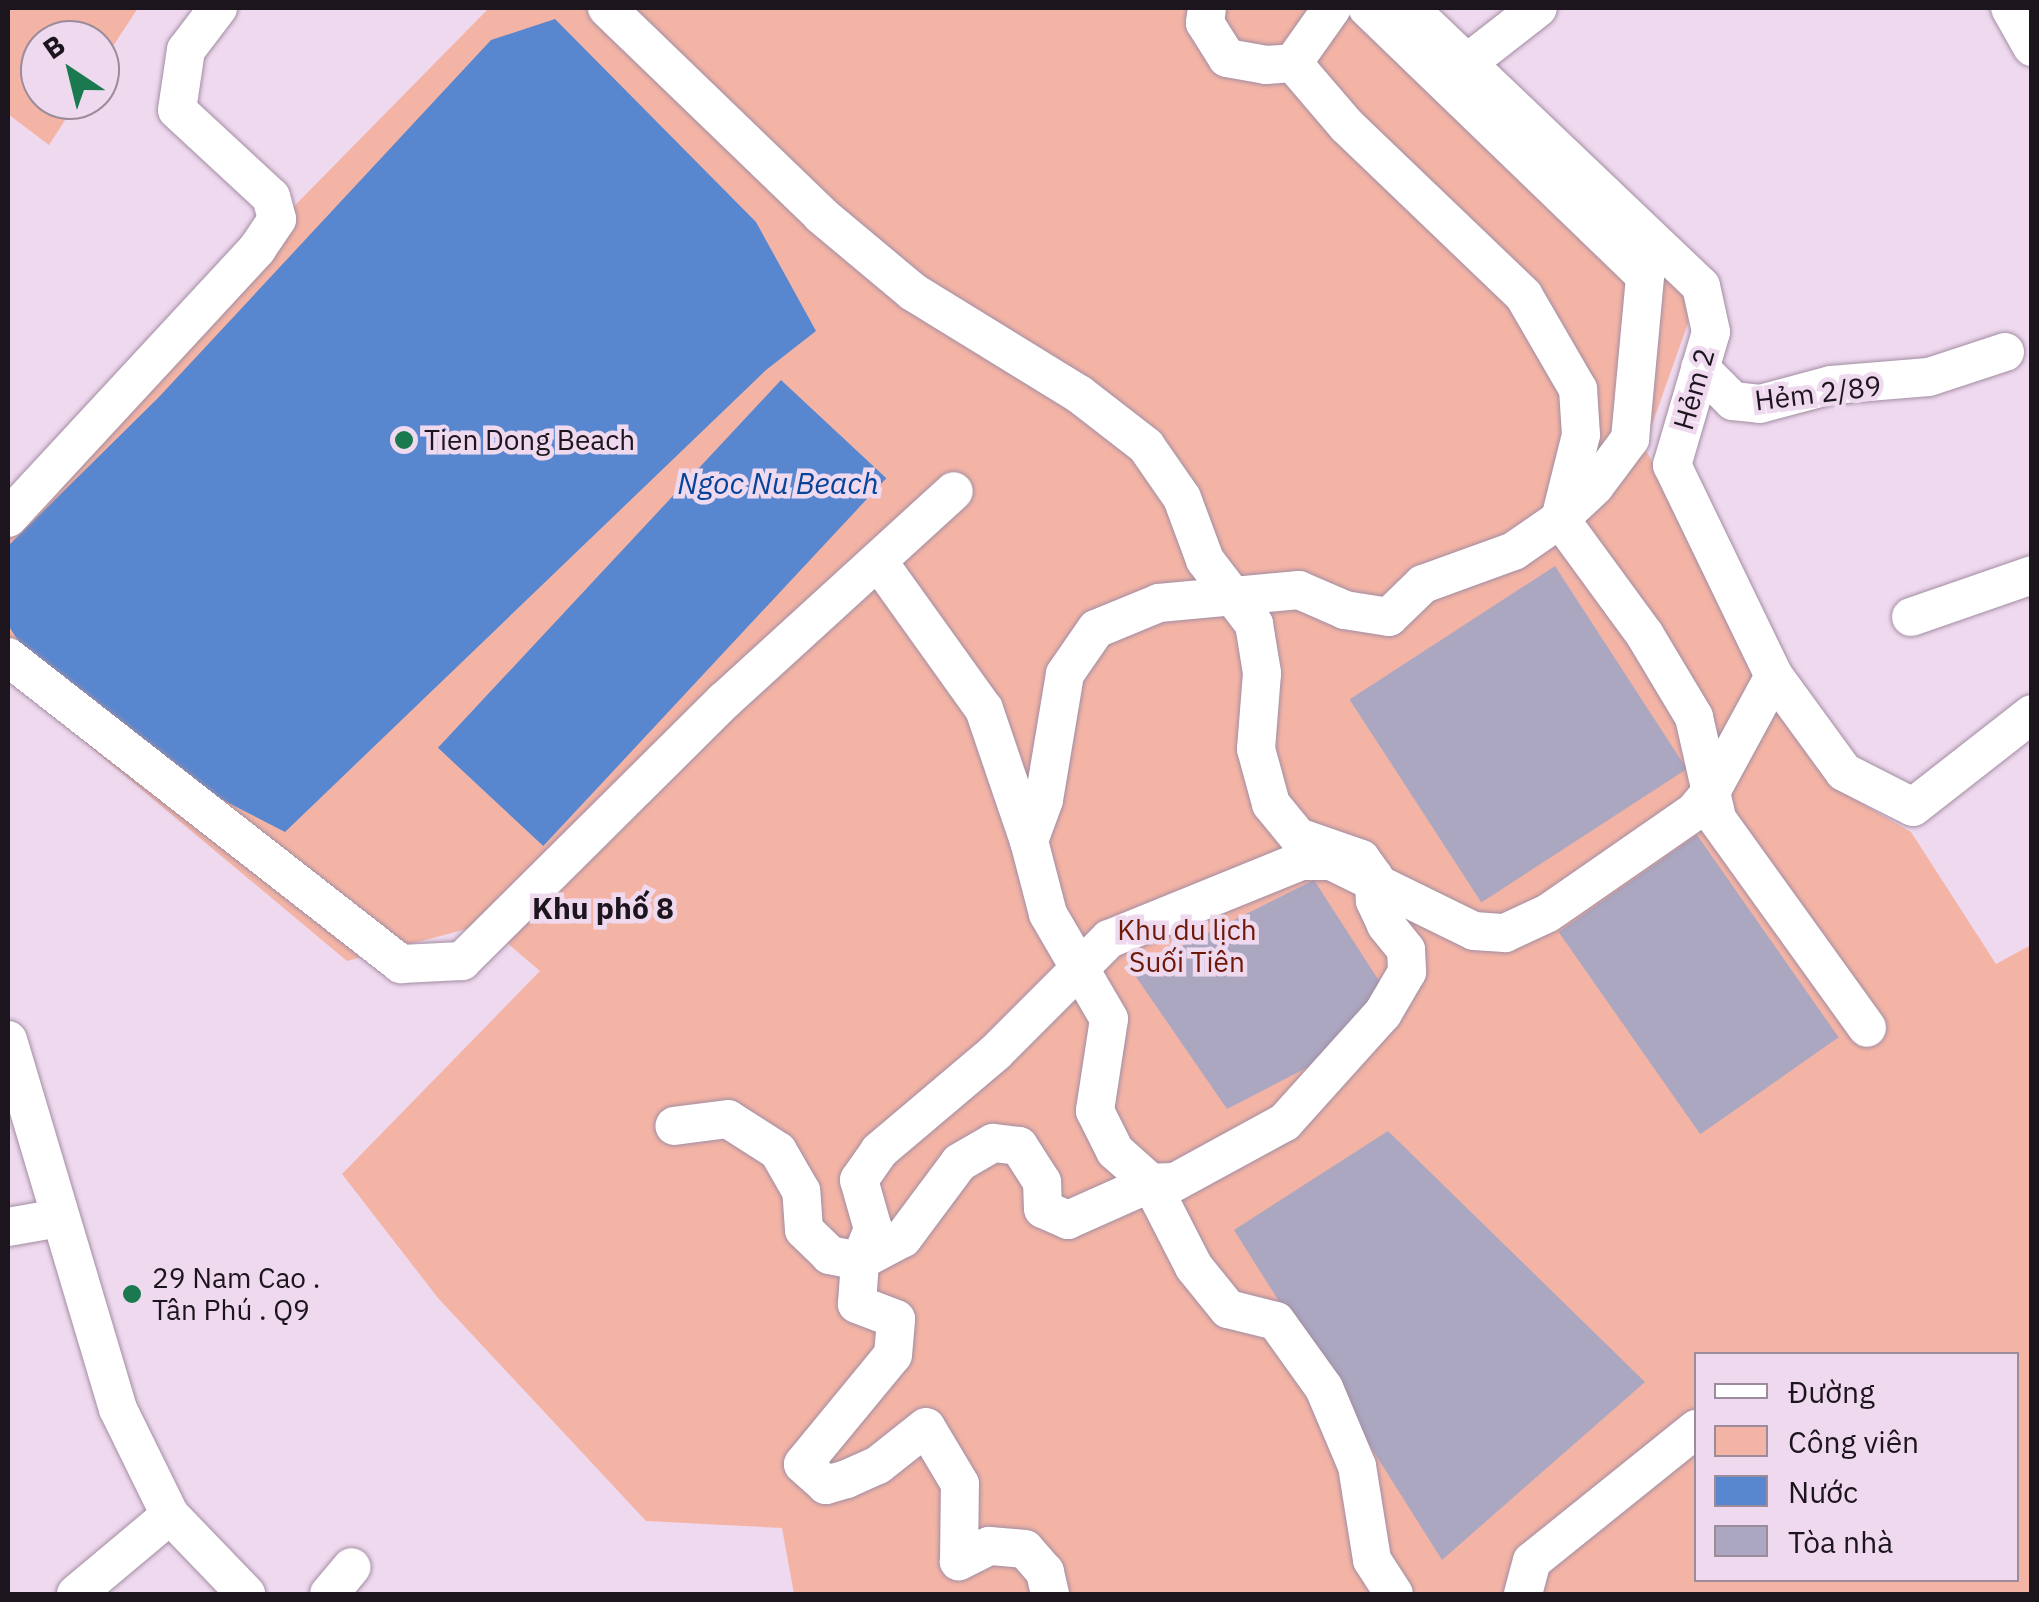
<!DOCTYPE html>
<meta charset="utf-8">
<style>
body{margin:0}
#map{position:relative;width:2039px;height:1602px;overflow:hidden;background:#efd9ef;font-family:"IBM Plex Sans",sans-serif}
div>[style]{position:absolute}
.green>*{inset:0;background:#f4b4a5}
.water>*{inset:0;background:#5887d0;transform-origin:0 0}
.building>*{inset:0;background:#aba7c1;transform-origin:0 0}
.roads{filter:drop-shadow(0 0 2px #a28da2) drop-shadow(0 0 2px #a28da2)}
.minor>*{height:38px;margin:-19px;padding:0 19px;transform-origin:19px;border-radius:19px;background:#fff}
.dots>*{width:28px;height:28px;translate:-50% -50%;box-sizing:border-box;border:5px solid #efd9ef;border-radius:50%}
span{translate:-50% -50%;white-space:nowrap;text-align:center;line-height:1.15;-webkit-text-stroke:9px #efd9ef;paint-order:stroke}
.street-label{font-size:28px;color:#1d151d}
.poi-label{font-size:28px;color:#1d151d}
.left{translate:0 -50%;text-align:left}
.park-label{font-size:28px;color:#6e1908}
.water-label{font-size:30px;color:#06449a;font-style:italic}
.neighbourhood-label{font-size:30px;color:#1d151d;font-weight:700}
.frame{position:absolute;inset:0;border:10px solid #1d151d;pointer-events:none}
.legend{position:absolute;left:1694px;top:1352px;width:325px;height:230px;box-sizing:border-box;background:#efd9ef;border:2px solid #9b8b9b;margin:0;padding:12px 18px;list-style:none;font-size:30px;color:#1d151d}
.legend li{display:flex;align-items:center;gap:20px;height:50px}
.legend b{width:50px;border:2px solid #9b8b9b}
.north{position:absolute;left:20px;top:20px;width:100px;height:100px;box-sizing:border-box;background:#efd9ef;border:2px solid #9b8b9b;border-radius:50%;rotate:325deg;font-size:28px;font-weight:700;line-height:40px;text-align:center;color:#1d151d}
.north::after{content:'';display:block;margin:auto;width:35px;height:45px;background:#1b794f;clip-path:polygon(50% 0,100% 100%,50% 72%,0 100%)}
</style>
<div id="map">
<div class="green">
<i style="clip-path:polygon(8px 8px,138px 8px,100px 66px,100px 40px,40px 40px,40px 100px,78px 100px,49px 145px,8px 114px)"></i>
<i style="clip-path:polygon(evenodd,489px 8px,1392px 8px,1698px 295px,1644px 447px,1837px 789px,1911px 832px,1996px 964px,2031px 945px,2031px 1594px,794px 1594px,782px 1528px,646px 1521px,438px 1298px,342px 1174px,540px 971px,485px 924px,347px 961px,8px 678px,8px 497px,489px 8px,1696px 1354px,2016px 1354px,2016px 1580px,1696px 1580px,1696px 1354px)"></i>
</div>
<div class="water">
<i style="clip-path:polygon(555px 19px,756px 222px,816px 331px,766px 370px,285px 832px,71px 722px,8px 625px,8px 546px,158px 398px,491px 40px)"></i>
<i style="left:781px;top:380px;width:144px;height:503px;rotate:43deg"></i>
</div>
<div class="building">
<i style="left:1555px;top:566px;width:242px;height:245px;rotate:57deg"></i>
<i style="left:1697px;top:835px;width:247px;height:169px;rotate:55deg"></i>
<i style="clip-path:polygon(1314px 880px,1403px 1018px,1227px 1109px,1132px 971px)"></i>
<i style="clip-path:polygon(1388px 1131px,1645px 1382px,1442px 1560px,1234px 1230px)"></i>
</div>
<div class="roads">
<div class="minor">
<i style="left:607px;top:8px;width:298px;rotate:44deg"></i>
<i style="left:821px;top:215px;width:120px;rotate:39.9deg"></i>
<i style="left:913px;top:292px;width:195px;rotate:31.6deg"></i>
<i style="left:1079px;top:394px;width:85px;rotate:37.8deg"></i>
<i style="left:1146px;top:446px;width:63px;rotate:55.3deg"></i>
<i style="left:1182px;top:498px;width:66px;rotate:69.6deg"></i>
<i style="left:1205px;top:560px;width:81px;rotate:52.6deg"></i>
<i style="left:1254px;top:624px;width:50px;rotate:80.7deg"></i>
<i style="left:1262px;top:673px;width:76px;rotate:94.5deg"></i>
<i style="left:1256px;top:749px;width:57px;rotate:74.7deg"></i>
<i style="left:1271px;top:804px;width:43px;rotate:50.7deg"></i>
<i style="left:1298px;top:837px;width:67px;rotate:19.2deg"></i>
<i style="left:1361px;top:859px;width:22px;rotate:54deg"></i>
<i style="left:1374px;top:877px;width:24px;rotate:88deg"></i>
<i style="left:1375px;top:901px;width:26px;rotate:65deg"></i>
<i style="left:1386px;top:925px;width:32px;rotate:51deg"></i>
<i style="left:1406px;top:950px;width:22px;rotate:87deg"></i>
<i style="left:1407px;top:972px;width:48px;rotate:120.3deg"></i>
<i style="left:1383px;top:1013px;width:147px;rotate:132deg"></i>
<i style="left:1285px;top:1122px;width:125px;rotate:151.4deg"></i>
<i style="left:1175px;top:1182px;width:24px;rotate:178deg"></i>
<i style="left:1151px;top:1183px;width:91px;rotate:156deg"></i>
<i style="left:1068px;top:1220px;width:27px;rotate:-156deg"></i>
<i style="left:1043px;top:1209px;width:27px;rotate:-92deg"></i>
<i style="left:1042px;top:1182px;width:43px;rotate:-122.6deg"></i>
<i style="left:1019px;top:1146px;width:26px;rotate:-173deg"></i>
<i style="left:993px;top:1143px;width:39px;rotate:150deg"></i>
<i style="left:959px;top:1163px;width:94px;rotate:126.7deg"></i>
<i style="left:903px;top:1238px;width:49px;rotate:151.9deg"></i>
<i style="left:860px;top:1261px;width:31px;rotate:-169deg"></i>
<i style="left:830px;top:1255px;width:36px;rotate:-136deg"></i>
<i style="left:804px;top:1230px;width:39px;rotate:-94deg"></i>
<i style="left:801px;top:1191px;width:46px;rotate:-119.9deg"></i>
<i style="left:778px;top:1151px;width:59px;rotate:-147.4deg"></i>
<i style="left:728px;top:1119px;width:54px;rotate:172.6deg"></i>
<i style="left:1207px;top:8px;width:15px;rotate:98deg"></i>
<i style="left:1205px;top:23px;width:41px;rotate:57.8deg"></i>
<i style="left:1227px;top:58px;width:40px;rotate:10deg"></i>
<i style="left:1266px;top:65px;width:27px;rotate:-4deg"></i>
<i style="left:1293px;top:63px;width:67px;rotate:-54.7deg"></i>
<i style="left:1409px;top:8px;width:403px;rotate:43.6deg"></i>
<i style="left:1701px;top:286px;width:47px;rotate:77.7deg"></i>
<i style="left:1711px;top:332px;width:139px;rotate:106.3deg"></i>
<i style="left:1672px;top:465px;width:234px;rotate:64.2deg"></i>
<i style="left:1774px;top:676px;width:119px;rotate:53.9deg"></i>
<i style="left:1844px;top:772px;width:77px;rotate:26.9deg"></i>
<i style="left:1913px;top:807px;width:151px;rotate:-38deg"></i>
<i style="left:2010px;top:8px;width:45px;rotate:60.6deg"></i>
<i style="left:1293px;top:63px;width:83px;rotate:49.4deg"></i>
<i style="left:1347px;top:126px;width:245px;rotate:43.8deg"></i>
<i style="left:1524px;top:296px;width:108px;rotate:59.9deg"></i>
<i style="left:1578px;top:389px;width:46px;rotate:86.3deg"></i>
<i style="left:1581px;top:435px;width:87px;rotate:104deg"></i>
<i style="left:1560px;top:519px;width:56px;rotate:145.2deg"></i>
<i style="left:1514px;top:551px;width:97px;rotate:160.1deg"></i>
<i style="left:1423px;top:584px;width:47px;rotate:135.9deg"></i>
<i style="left:1389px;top:617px;width:45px;rotate:-171deg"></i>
<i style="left:1345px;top:610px;width:50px;rotate:-156.5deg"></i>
<i style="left:1299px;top:590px;width:141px;rotate:174.7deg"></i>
<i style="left:1159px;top:603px;width:68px;rotate:157.6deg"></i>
<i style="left:1096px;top:629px;width:55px;rotate:124.6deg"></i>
<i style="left:1065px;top:674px;width:128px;rotate:99.5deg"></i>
<i style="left:1044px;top:800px;width:44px;rotate:110.1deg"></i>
<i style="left:1029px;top:841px;width:75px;rotate:75.4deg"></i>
<i style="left:1048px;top:914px;width:121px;rotate:59.8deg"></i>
<i style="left:1109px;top:1019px;width:93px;rotate:98.7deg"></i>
<i style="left:1095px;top:1111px;width:45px;rotate:63.4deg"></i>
<i style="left:1115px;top:1151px;width:48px;rotate:41.6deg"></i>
<i style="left:1151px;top:1183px;width:94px;rotate:62.9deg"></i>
<i style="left:1194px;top:1267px;width:54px;rotate:51deg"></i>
<i style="left:1228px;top:1309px;width:49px;rotate:14deg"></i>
<i style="left:1276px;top:1321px;width:82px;rotate:54.4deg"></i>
<i style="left:1324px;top:1388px;width:85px;rotate:67.1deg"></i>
<i style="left:1357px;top:1466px;width:95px;rotate:80.9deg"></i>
<i style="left:1372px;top:1560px;width:40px;rotate:57.1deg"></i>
<i style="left:1466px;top:64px;width:91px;rotate:-37.9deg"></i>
<i style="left:1700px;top:368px;width:47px;rotate:45deg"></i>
<i style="left:1733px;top:401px;width:27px;rotate:6deg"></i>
<i style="left:1760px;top:404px;width:73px;rotate:-15deg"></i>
<i style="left:1831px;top:385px;width:98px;rotate:-4.7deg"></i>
<i style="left:1929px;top:377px;width:80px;rotate:-18.2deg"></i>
<i style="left:8px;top:518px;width:367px;rotate:-47.2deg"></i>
<i style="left:257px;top:249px;width:36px;rotate:-56deg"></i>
<i style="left:277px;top:219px;width:23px;rotate:-105deg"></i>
<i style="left:271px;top:197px;width:128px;rotate:-137.2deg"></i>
<i style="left:177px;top:110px;width:61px;rotate:-81.5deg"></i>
<i style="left:186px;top:50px;width:53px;rotate:-52.7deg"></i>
<i style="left:880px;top:564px;width:178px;rotate:54.4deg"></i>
<i style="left:984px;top:709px;width:139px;rotate:71.2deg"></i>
<i style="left:1911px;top:617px;width:128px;rotate:-19.1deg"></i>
<i style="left:8px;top:657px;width:499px;rotate:38deg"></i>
<i style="left:401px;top:964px;width:61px;rotate:-2.8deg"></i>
<i style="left:462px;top:961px;width:369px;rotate:-44.8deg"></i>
<i style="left:724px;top:701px;width:311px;rotate:-42.4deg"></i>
<i style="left:1774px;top:676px;width:132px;rotate:118.5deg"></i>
<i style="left:1711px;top:792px;width:28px;rotate:77deg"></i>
<i style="left:1717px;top:819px;width:257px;rotate:54.3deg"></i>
<i style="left:8px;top:1040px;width:385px;rotate:73.4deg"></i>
<i style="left:118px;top:1409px;width:118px;rotate:63.9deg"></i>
<i style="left:170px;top:1515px;width:110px;rotate:46.1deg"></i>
<i style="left:8px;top:1227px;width:52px;rotate:-10deg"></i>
<i style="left:76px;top:1594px;width:123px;rotate:-40deg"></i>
<i style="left:329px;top:1594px;width:35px;rotate:-50deg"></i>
<i style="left:1050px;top:1594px;width:23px;rotate:-103deg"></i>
<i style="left:1045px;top:1572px;width:30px;rotate:-131deg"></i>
<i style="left:1025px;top:1549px;width:36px;rotate:-175deg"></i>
<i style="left:989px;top:1546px;width:34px;rotate:153deg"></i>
<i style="left:959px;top:1561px;width:77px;rotate:-89.3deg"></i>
<i style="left:960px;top:1484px;width:66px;rotate:-120.8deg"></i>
<i style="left:926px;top:1427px;width:61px;rotate:141.6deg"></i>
<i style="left:878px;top:1465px;width:34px;rotate:156deg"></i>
<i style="left:847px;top:1479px;width:22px;rotate:164deg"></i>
<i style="left:826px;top:1485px;width:31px;rotate:-138deg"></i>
<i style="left:803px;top:1464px;width:141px;rotate:-50.5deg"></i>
<i style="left:893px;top:1355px;width:36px;rotate:-85deg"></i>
<i style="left:896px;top:1319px;width:42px;rotate:-159deg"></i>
<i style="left:857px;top:1304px;width:43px;rotate:-86deg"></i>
<i style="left:860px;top:1261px;width:35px;rotate:-68deg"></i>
<i style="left:873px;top:1229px;width:51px;rotate:-105.9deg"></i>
<i style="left:859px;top:1180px;width:35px;rotate:-55deg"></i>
<i style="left:879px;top:1151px;width:153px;rotate:-40.2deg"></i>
<i style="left:996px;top:1052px;width:160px;rotate:-45deg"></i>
<i style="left:1109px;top:939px;width:207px;rotate:-22.1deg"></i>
<i style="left:1301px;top:861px;width:30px"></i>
<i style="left:1331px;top:861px;width:159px;rotate:26.1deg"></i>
<i style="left:1474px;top:931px;width:31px;rotate:4deg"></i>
<i style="left:1505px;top:933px;width:47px;rotate:-24.9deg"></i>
<i style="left:1548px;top:913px;width:178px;rotate:-34.7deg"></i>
<i style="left:1694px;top:812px;width:26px;rotate:-50deg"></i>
<i style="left:1711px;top:792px;width:77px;rotate:-102.8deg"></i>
<i style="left:1694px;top:717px;width:96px;rotate:-120.9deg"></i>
<i style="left:1645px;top:635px;width:144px;rotate:-126.2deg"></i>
<i style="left:1560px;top:519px;width:48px;rotate:-43.3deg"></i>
<i style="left:1595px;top:486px;width:59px;rotate:-53.3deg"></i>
<i style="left:1630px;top:439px;width:164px;rotate:-84.7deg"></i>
<i style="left:1645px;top:276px;width:386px;rotate:-136deg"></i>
<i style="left:1523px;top:1594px;width:34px;rotate:-75deg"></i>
<i style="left:1532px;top:1561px;width:211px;rotate:-38.8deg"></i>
</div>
</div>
<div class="dots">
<i style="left:404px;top:440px;background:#1b794f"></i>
<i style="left:132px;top:1294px;background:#1b794f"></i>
</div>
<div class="street-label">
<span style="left:1694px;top:389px;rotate:-74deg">Hẻm 2</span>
<span style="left:1818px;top:393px;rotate:-7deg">Hẻm 2/89</span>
</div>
<div class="poi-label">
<span class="left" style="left:424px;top:440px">Tien Dong Beach</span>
<span class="left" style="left:152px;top:1294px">29 Nam Cao .<br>Tân Phú . Q9</span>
</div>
<div class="park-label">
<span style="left:1187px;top:946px">Khu du lịch<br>Suối Tiên</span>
</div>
<div class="water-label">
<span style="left:778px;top:483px">Ngoc Nu Beach</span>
</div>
<div class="neighbourhood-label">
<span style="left:603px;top:908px">Khu phố 8</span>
</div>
<div class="frame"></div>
<ul class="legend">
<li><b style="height:12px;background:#fff"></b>Đường</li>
<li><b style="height:28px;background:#f4b4a5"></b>Công viên</li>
<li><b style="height:28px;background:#5887d0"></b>Nước</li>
<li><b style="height:28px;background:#aba7c1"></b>Tòa nhà</li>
</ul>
<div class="north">B</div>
</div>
